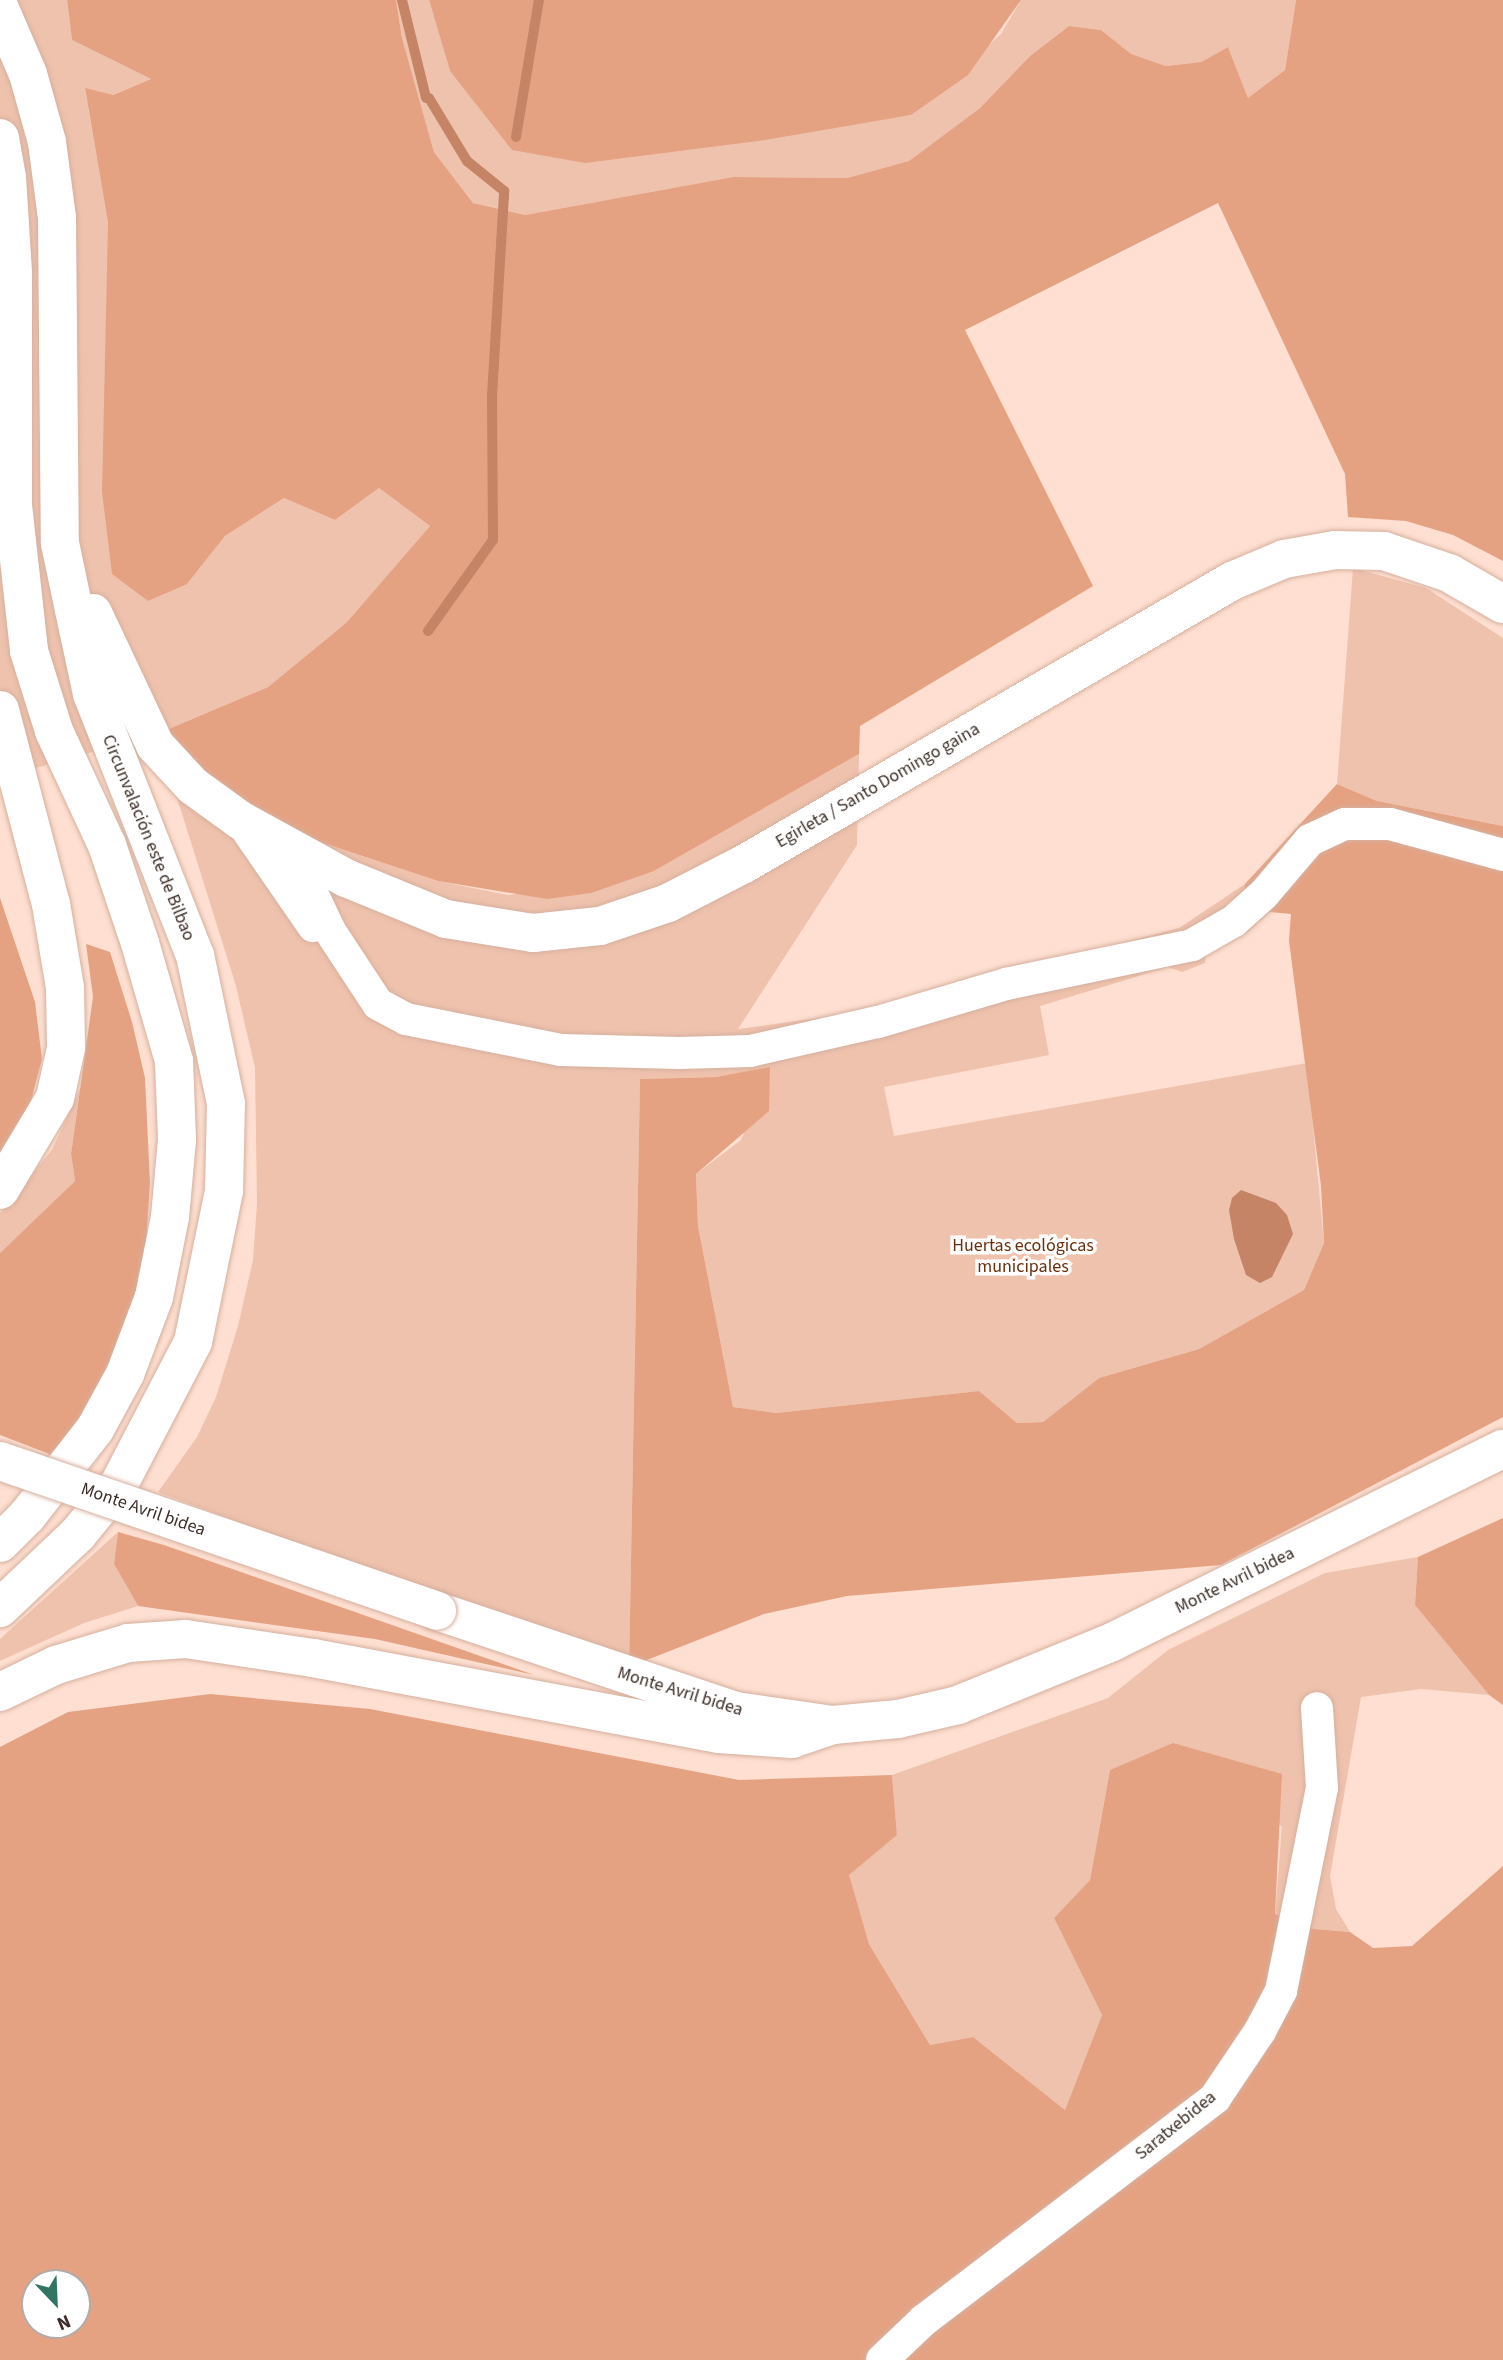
<!DOCTYPE html>
<meta charset="utf-8">
<style>
body{margin:0}
#map{position:relative;width:1503px;height:2360px;overflow:hidden;background:#fedfd1;font-family:"Source Sans 3",sans-serif}
div>[style]{position:absolute}
.green>*{inset:0;background:#efc2ad}
.forest>*{inset:0;background:#e5a283}
.water>*{inset:0;background:#c58465}
.stream>*{height:10px;margin:-5px;padding:0 5px;transform-origin:5px;border-radius:5px;background:#c58465}
.roads{filter:drop-shadow(0 0 2px #d5b09f) drop-shadow(0 0 2px #d5b09f)}
.minor>*{height:32px;margin:-16px;padding:0 16px;transform-origin:16px;border-radius:16px;background:#fff}
.tertiary>*{height:38px;margin:-19px;padding:0 19px;transform-origin:19px;border-radius:19px;background:#fff}
.primary>*{height:38px;margin:-19px;padding:0 19px;transform-origin:19px;border-radius:19px;background:#fff}
.bridges{filter:drop-shadow(0 0 2px #d5b09f) drop-shadow(0 0 2px #d5b09f)}
.tertiary-bridge>*{height:38px;margin:-19px;padding:0 19px;transform-origin:19px;border-radius:19px;background:#fff}
span{translate:-50% -50%;white-space:nowrap;text-align:center;line-height:1.15;-webkit-text-stroke:7px #fff;paint-order:stroke}
.street-label{font-size:18px;color:#3c2e27}
.park-label{font-size:18px;color:#6b2e0b}
.north{position:absolute;left:21px;top:2269px;width:70px;height:70px;box-sizing:border-box;background:#fff;border:2px solid #b1aba9;border-radius:50%;rotate:157deg;font-size:19px;font-weight:700;line-height:28px;text-align:center;color:#3c2e27}
.north::after{content:'';display:block;margin:auto;width:24px;height:32px;background:#337565;clip-path:polygon(50% 0,100% 100%,50% 72%,0 100%)}
</style>
<div id="map">
<div class="green">
<i style="clip-path:polygon(0 0,67px 0,72px 40px,151px 79px,112px 95px,85px 89px,108px 223px,108px 309px,187px 584px,225px 536px,284px 498px,335px 520px,379px 488px,430px 526px,346px 623px,268px 687px,157px 734px,281px 829px,438px 881px,508px 895px,654px 871px,859px 754px,857px 845px,738px 1029px,847px 1014px,1179px 928px,1245px 884px,1246px 933px,1206px 956px,1205px 963px,1182px 972px,1168px 967px,1040px 1006px,1049px 1055px,884px 1087px,894px 1136px,1307px 1063px,1324px 1243px,1304px 1290px,1199px 1349px,1099px 1378px,1043px 1422px,1017px 1423px,979px 1391px,776px 1413px,733px 1407px,698px 1226px,696px 1174px,741px 1140px,770px 1068px,716px 1077px,640px 1079px,629px 1667px,158px 1492px,197px 1437px,216px 1397px,238px 1326px,253px 1260px,257px 1203px,255px 1068px,236px 986px,157px 734px,0 778px)"></i>
<i style="clip-path:polygon(396px 0,429px 0,450px 71px,685px 149px,911px 115px,1001px 34px,1021px 0,1296px 0,1285px 70px,1248px 98px,1228px 47px,1201px 62px,1166px 66px,1130px 54px,1101px 30px,1069px 26px,1030px 56px,980px 108px,909px 161px,847px 178px,733px 177px,525px 215px,473px 203px,434px 152px,402px 38px)"></i>
<i style="clip-path:polygon(1353px 568px,1426px 588px,1503px 638px,1503px 826px,1377px 801px,1337px 784px)"></i>
<i style="clip-path:polygon(80px 1089px,71px 1154px,75px 1181px,0 1253px,0 1213px,52px 1150px)"></i>
<i style="clip-path:polygon(118px 1532px,114px 1564px,138px 1606px,84px 1623px,0 1661px,0 1639px)"></i>
<i style="clip-path:polygon(1418px 1557px,1415px 1605px,1489px 1695px,1421px 1689px,1361px 1697px,1330px 1876px,1336px 1909px,1350px 1932px,1314px 1929px,1275px 1914px,1282px 1826px,1110px 1770px,1090px 1880px,1054px 1918px,1102px 2015px,1065px 2110px,973px 2037px,930px 2045px,869px 1944px,848px 1875px,897px 1835px,892px 1775px,1108px 1698px,1168px 1650px,1325px 1573px)"></i>
</div>
<div class="forest">
<i style="clip-path:polygon(67px 0,396px 0,402px 38px,434px 152px,473px 203px,525px 215px,733px 177px,847px 178px,909px 161px,980px 108px,1030px 56px,1069px 26px,1101px 30px,1131px 54px,1166px 66px,1201px 62px,1228px 47px,1248px 98px,1285px 70px,1296px 0,1503px 0,1503px 561px,1453px 535px,1406px 521px,1348px 517px,1345px 474px,1218px 203px,965px 330px,1093px 586px,860px 726px,859px 754px,654px 871px,591px 893px,547px 899px,438px 881px,281px 829px,224px 798px,157px 734px,268px 687px,346px 623px,430px 526px,379px 488px,335px 520px,284px 498px,225px 536px,187px 584px,148px 601px,112px 574px,102px 492px,108px 223px,85px 88px,113px 95px,151px 79px,72px 40px)"></i>
<i style="clip-path:polygon(429px 0,1021px 0,968px 75px,911px 115px,765px 140px,585px 163px,512px 150px,450px 71px)"></i>
<i style="clip-path:polygon(1337px 784px,1377px 801px,1503px 826px,1503px 1417px,1221px 1565px,847px 1596px,764px 1614px,629px 1667px,640px 1079px,716px 1077px,770px 1067px,769px 1111px,696px 1174px,698px 1226px,733px 1407px,776px 1413px,979px 1391px,1017px 1423px,1043px 1422px,1099px 1378px,1199px 1349px,1304px 1290px,1324px 1243px,1321px 1186px,1289px 941px,1291px 914px,1269px 912px,1246px 933px,1245px 884px)"></i>
<i style="clip-path:polygon(0 898px,35px 1002px,42px 1059px,28px 1112px,0 1167px)"></i>
<i style="clip-path:polygon(86px 944px,110px 952px,132px 1022px,145px 1078px,150px 1183px,144px 1276px,130px 1326px,85px 1414px,52px 1455px,0 1435px,0 1253px,75px 1181px,71px 1154px,93px 997px)"></i>
<i style="clip-path:polygon(1503px 1518px,1503px 1705px,1489px 1695px,1415px 1605px,1418px 1557px)"></i>
<i style="clip-path:polygon(118px 1532px,164px 1545px,534px 1675px,375px 1639px,138px 1606px,114px 1564px)"></i>
<i style="clip-path:polygon(evenodd,210px 1694px,370px 1709px,739px 1780px,892px 1775px,897px 1835px,849px 1875px,869px 1944px,930px 2045px,973px 2037px,1065px 2110px,1102px 2015px,1054px 1918px,1090px 1880px,1110px 1770px,1173px 1743px,1282px 1774px,1275px 1914px,1314px 1929px,1350px 1932px,1373px 1948px,1412px 1946px,1503px 1866px,1503px 2360px,0 2360px,0 1747px,68px 1712px,210px 1694px,35px 2283px,77px 2283px,77px 2325px,35px 2325px,35px 2283px)"></i>
</div>
<div class="water">
<i style="clip-path:polygon(1241px 1190px,1276px 1203px,1287px 1215px,1293px 1234px,1272px 1277px,1260px 1283px,1246px 1275px,1234px 1239px,1229px 1210px,1232px 1198px)"></i>
</div>
<div class="stream">
<i style="left:402px;top:0;width:101px;rotate:76.2deg"></i>
<i style="left:429px;top:98px;width:74px;rotate:58.9deg"></i>
<i style="left:467px;top:161px;width:48px;rotate:39deg"></i>
<i style="left:504px;top:191px;width:7px;rotate:90deg"></i>
<i style="left:516px;top:137px;width:139px;rotate:-80.5deg"></i>
<i style="left:428px;top:631px;width:112px;rotate:-54.5deg"></i>
<i style="left:493px;top:540px;width:144px;rotate:-90.4deg"></i>
<i style="left:492px;top:396px;width:205px;rotate:-86.6deg"></i>
</div>
<div class="roads">
<div class="minor">
<i style="left:240px;top:820px;width:129px;rotate:55.4deg"></i>
<i style="left:308px;top:857px;width:21px;rotate:98deg"></i>
<i style="left:305px;top:878px;width:59px;rotate:64.7deg"></i>
<i style="left:330px;top:931px;width:87px;rotate:56.7deg"></i>
<i style="left:378px;top:1004px;width:32px;rotate:28deg"></i>
<i style="left:406px;top:1019px;width:158px;rotate:11.3deg"></i>
<i style="left:561px;top:1050px;width:118px;rotate:1.5deg"></i>
<i style="left:679px;top:1053px;width:71px;rotate:-1.6deg"></i>
<i style="left:750px;top:1051px;width:131px;rotate:-12.8deg"></i>
<i style="left:878px;top:1022px;width:134px;rotate:-16.5deg"></i>
<i style="left:1006px;top:984px;width:190px;rotate:-11.8deg"></i>
<i style="left:1192px;top:945px;width:48px;rotate:-29.7deg"></i>
<i style="left:1234px;top:921px;width:40px;rotate:-42deg"></i>
<i style="left:1264px;top:894px;width:71px;rotate:-49.6deg"></i>
<i style="left:1310px;top:840px;width:38px;rotate:-25deg"></i>
<i style="left:1345px;top:824px;width:45px"></i>
<i style="left:1390px;top:824px;width:117px;rotate:15.3deg"></i>
<i style="left:882px;top:2360px;width:58px;rotate:-43.6deg"></i>
<i style="left:924px;top:2320px;width:366px;rotate:-37.3deg"></i>
<i style="left:1215px;top:2098px;width:81px;rotate:-56.1deg"></i>
<i style="left:1260px;top:2031px;width:45px;rotate:-62.3deg"></i>
<i style="left:1281px;top:1991px;width:207px;rotate:-78.6deg"></i>
<i style="left:1322px;top:1788px;width:80px;rotate:-93.6deg"></i>
</div>
<div class="tertiary">
<i style="left:240px;top:820px;width:121px;rotate:28.7deg"></i>
<i style="left:346px;top:878px;width:108px;rotate:22.3deg"></i>
<i style="left:446px;top:919px;width:88px;rotate:9.1deg"></i>
<i style="left:533px;top:933px;width:67px;rotate:-6deg"></i>
<i style="left:600px;top:926px;width:72px;rotate:-18.7deg"></i>
<i style="left:668px;top:903px;width:85px;rotate:-27.2deg"></i>
<i style="left:744px;top:864px;width:564px;rotate:-30.11deg"></i>
<i style="left:1232px;top:581px;width:56px;rotate:-22.9deg"></i>
<i style="left:1284px;top:559px;width:52px;rotate:-10deg"></i>
<i style="left:1335px;top:550px;width:49px;rotate:1.2deg"></i>
<i style="left:1384px;top:551px;width:69px;rotate:18.7deg"></i>
<i style="left:1449px;top:573px;width:62px;rotate:29.9deg"></i>
<i style="left:437px;top:1611px;width:315px;rotate:18.5deg"></i>
<i style="left:736px;top:1711px;width:98px;rotate:8.2deg"></i>
<i style="left:833px;top:1725px;width:65px;rotate:-5.3deg"></i>
<i style="left:898px;top:1719px;width:62px;rotate:-13.1deg"></i>
<i style="left:958px;top:1705px;width:166px;rotate:-22.2deg"></i>
<i style="left:1112px;top:1642px;width:436px;rotate:-26.3deg"></i>
</div>
<div class="primary">
<i style="left:0;top:9px;width:71px;rotate:66.7deg"></i>
<i style="left:28px;top:74px;width:71px;rotate:74.4deg"></i>
<i style="left:47px;top:142px;width:77px;rotate:82.5deg"></i>
<i style="left:57px;top:218px;width:325px;rotate:89.5deg"></i>
<i style="left:60px;top:543px;width:68px;rotate:78.2deg"></i>
<i style="left:74px;top:610px;width:86px;rotate:77.9deg"></i>
<i style="left:92px;top:694px;width:281px;rotate:68.5deg"></i>
<i style="left:195px;top:955px;width:151px;rotate:78.2deg"></i>
<i style="left:226px;top:1103px;width:88px;rotate:91.3deg"></i>
<i style="left:224px;top:1191px;width:154px;rotate:101.6deg"></i>
<i style="left:193px;top:1342px;width:160px;rotate:117.5deg"></i>
<i style="left:119px;top:1484px;width:65px;rotate:129.4deg"></i>
<i style="left:78px;top:1534px;width:108px;rotate:136.5deg"></i>
<i style="left:0;top:138px;width:40px;rotate:80deg"></i>
<i style="left:7px;top:177px;width:96px;rotate:86.4deg"></i>
<i style="left:13px;top:273px;width:232px;rotate:90deg"></i>
<i style="left:13px;top:505px;width:147px;rotate:83.7deg"></i>
<i style="left:29px;top:651px;width:84px;rotate:72.6deg"></i>
<i style="left:54px;top:731px;width:126px;rotate:65.1deg"></i>
<i style="left:107px;top:845px;width:103px;rotate:71.4deg"></i>
<i style="left:140px;top:943px;width:123px;rotate:73.9deg"></i>
<i style="left:174px;top:1061px;width:79px;rotate:87.8deg"></i>
<i style="left:177px;top:1140px;width:77px;rotate:95.2deg"></i>
<i style="left:170px;top:1217px;width:82px;rotate:101.3deg"></i>
<i style="left:154px;top:1297px;width:82px;rotate:110.6deg"></i>
<i style="left:125px;top:1374px;width:63px;rotate:118.6deg"></i>
<i style="left:95px;top:1429px;width:110px;rotate:128deg"></i>
<i style="left:27px;top:1516px;width:38px;rotate:135deg"></i>
<i style="left:93px;top:613px;width:146px;rotate:64.8deg"></i>
<i style="left:155px;top:745px;width:56px;rotate:47.2deg"></i>
<i style="left:193px;top:786px;width:58px;rotate:35.9deg"></i>
<i style="left:0;top:710px;width:201px;rotate:75.3deg"></i>
<i style="left:51px;top:904px;width:85px;rotate:80.5deg"></i>
<i style="left:65px;top:988px;width:60px;rotate:89deg"></i>
<i style="left:66px;top:1048px;width:51px;rotate:102.4deg"></i>
<i style="left:55px;top:1098px;width:107px;rotate:120.9deg"></i>
<i style="left:0;top:1692px;width:62px;rotate:-25.7deg"></i>
<i style="left:56px;top:1665px;width:75px;rotate:-17deg"></i>
<i style="left:128px;top:1643px;width:58px;rotate:-3.9deg"></i>
<i style="left:186px;top:1639px;width:128px;rotate:8.5deg"></i>
<i style="left:313px;top:1658px;width:413px;rotate:10.6deg"></i>
<i style="left:719px;top:1734px;width:73px;rotate:3.9deg"></i>
<i style="left:792px;top:1739px;width:43px;rotate:-18.9deg"></i>
</div>
</div>
<div class="bridges">
<div class="tertiary-bridge">
<i style="left:0;top:1461px;width:462px;rotate:18.9deg"></i>
</div>
</div>
<div class="street-label">
<span style="left:878px;top:786px;rotate:-30deg">Egirleta / Santo Domingo gaina</span>
<span style="left:148px;top:838px;rotate:68deg">Circunvalación este de Bilbao</span>
<span style="left:143px;top:1510px;rotate:19deg">Monte Avril bidea</span>
<span style="left:1235px;top:1581px;rotate:-26deg">Monte Avril bidea</span>
<span style="left:680px;top:1692px;rotate:17deg">Monte Avril bidea</span>
<span style="left:1176px;top:2126px;rotate:-39deg">Saratxebidea</span>
</div>
<div class="park-label">
<span style="left:1023px;top:1257px">Huertas ecológicas<br>municipales</span>
</div>
<div class="north">N</div>
</div>
